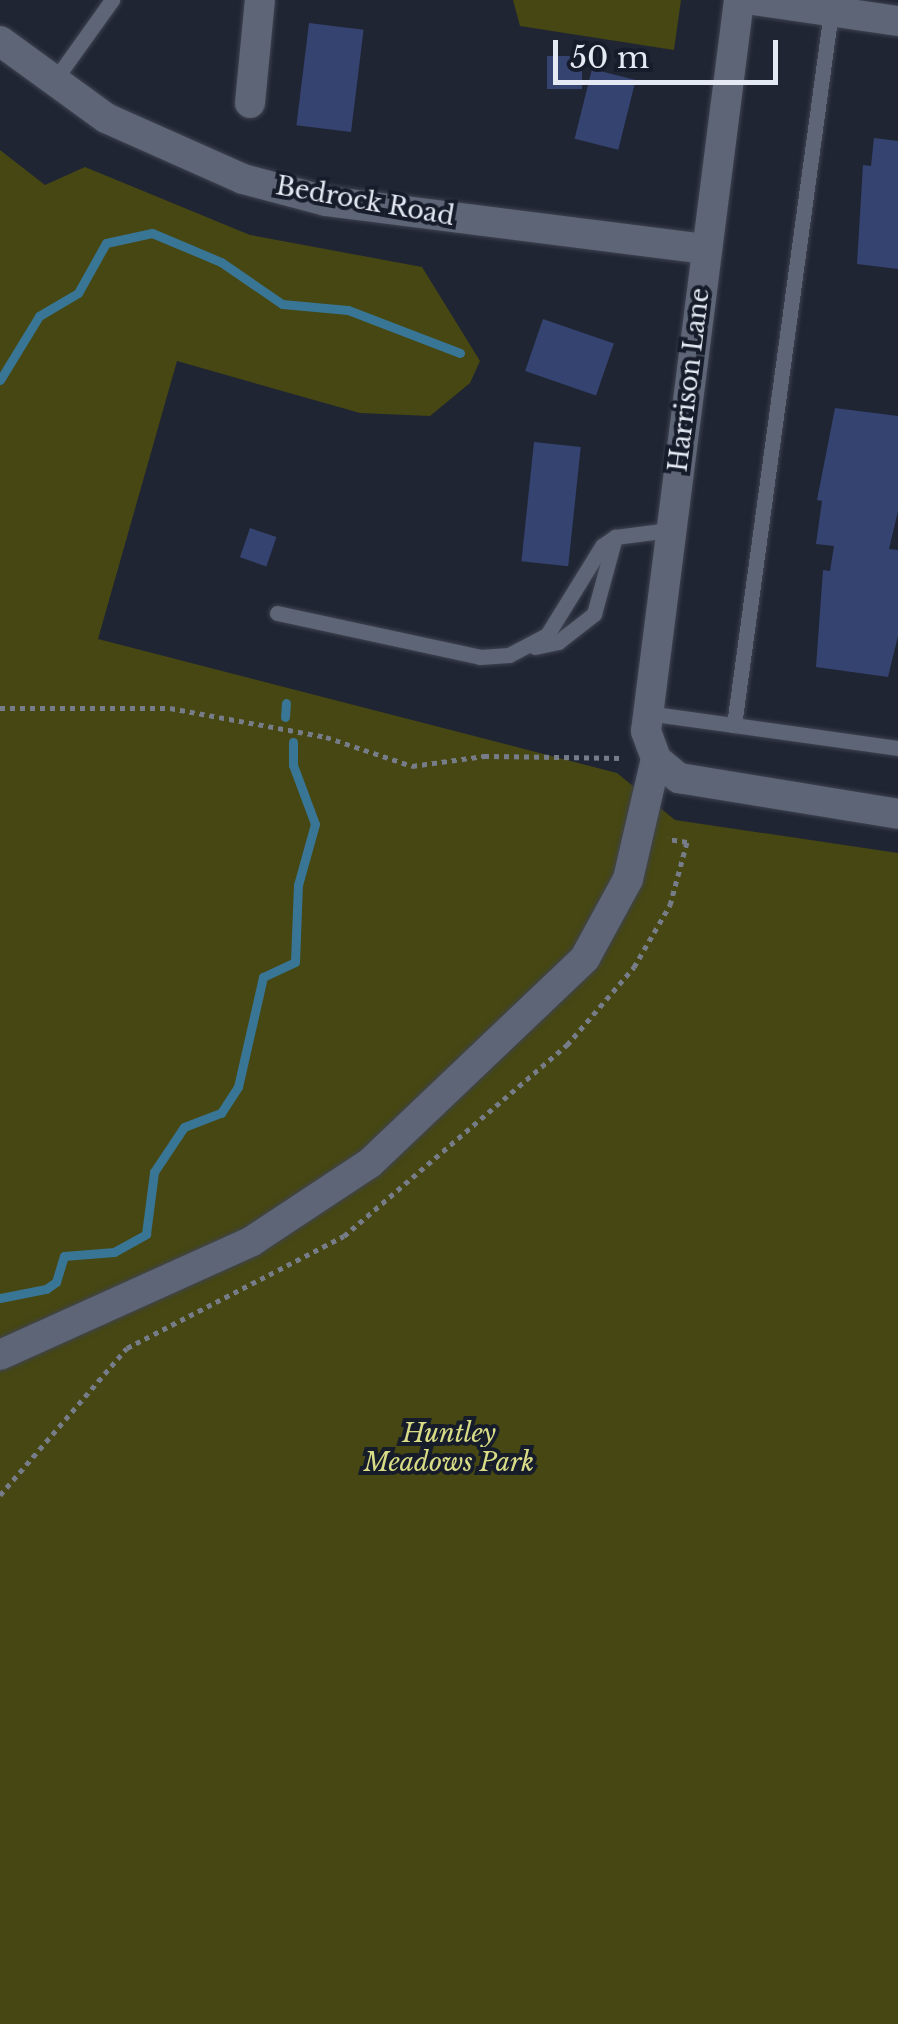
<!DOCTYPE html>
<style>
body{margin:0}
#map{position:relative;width:898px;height:2024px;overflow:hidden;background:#202534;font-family:"Libre Baskerville",serif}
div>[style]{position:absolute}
.green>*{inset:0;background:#464712}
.stream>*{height:9px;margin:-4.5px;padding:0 4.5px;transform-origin:4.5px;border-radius:4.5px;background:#397594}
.building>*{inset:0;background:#354370;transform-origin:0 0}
.path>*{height:5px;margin-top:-2.5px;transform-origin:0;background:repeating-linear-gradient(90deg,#777c89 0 5px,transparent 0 10px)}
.roads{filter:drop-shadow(0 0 2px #3f4350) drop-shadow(0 0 2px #3f4350)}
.service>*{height:15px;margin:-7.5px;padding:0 7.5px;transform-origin:7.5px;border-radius:7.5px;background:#5e6576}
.minor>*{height:30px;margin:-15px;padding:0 15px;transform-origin:15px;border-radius:15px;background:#5e6576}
.tertiary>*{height:30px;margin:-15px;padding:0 15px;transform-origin:15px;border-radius:15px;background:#5e6576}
span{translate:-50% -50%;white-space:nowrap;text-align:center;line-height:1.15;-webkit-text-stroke:8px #171c2a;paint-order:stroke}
.street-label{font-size:25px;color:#e5e9f3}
.park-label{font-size:25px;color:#d9dc86;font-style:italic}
.scale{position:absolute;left:553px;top:40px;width:225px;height:45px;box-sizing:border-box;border:5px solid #e5e9f3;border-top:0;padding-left:12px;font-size:30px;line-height:35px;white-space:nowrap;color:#e5e9f3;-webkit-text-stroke:8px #171c2a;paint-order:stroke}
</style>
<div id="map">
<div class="green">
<i style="clip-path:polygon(513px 0,681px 0,674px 50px,520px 26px)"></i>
<i style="clip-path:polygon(0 150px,45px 185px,85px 167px,250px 235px,422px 267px,480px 361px,470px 383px,430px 416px,360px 413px,177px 361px,98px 639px,617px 773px,675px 820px,898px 853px,898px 2024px,0 2024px)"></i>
</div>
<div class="stream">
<i style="left:0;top:380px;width:75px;rotate:-58.6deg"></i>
<i style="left:39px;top:316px;width:45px;rotate:-30.5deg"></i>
<i style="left:78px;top:293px;width:57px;rotate:-60.8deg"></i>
<i style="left:106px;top:243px;width:47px;rotate:-12.3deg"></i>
<i style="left:152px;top:233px;width:75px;rotate:22.8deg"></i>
<i style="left:221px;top:262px;width:74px;rotate:34.5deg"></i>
<i style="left:282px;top:304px;width:66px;rotate:5.2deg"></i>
<i style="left:348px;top:310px;width:120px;rotate:21deg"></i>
<i style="left:285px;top:717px;width:14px;rotate:-86deg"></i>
<i style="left:0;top:1298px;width:47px;rotate:-11.1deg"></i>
<i style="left:46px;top:1289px;width:12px;rotate:-35deg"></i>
<i style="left:56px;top:1282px;width:27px;rotate:-73deg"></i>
<i style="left:64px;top:1256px;width:50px;rotate:-4.6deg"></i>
<i style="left:114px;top:1252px;width:37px;rotate:-29deg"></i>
<i style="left:146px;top:1234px;width:63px;rotate:-82.6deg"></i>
<i style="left:154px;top:1172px;width:54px;rotate:-56.3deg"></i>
<i style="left:184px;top:1127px;width:40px;rotate:-21deg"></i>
<i style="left:221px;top:1113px;width:31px;rotate:-57deg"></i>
<i style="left:238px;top:1087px;width:113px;rotate:-77.2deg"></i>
<i style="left:263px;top:977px;width:35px;rotate:-25deg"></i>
<i style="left:295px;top:962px;width:77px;rotate:-87.8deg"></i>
<i style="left:298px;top:885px;width:63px;rotate:-74.4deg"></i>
<i style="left:315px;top:824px;width:63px;rotate:-110.4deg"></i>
<i style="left:293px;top:765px;width:23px;rotate:-90deg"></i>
</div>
<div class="building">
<i style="left:309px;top:23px;width:55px;height:103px;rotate:7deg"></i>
<i style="left:547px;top:56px;width:35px;height:33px"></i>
<i style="left:592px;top:69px;width:45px;height:72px;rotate:14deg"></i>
<i style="clip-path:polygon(874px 138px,898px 141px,898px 269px,857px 264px,863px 165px,871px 166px)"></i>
<i style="left:543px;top:319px;width:75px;height:55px;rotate:19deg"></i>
<i style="clip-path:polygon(835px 408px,898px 416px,898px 511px,889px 549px,898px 550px,898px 636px,888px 677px,816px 667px,823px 570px,830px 571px,834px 546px,816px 544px,822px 501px,817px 500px)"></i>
<i style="left:534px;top:442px;width:47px;height:120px;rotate:6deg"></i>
<i style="left:250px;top:528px;width:28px;height:31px;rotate:19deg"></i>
</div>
<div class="path">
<i style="left:0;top:708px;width:170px"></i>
<i style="left:170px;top:708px;width:159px;rotate:10.5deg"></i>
<i style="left:326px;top:737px;width:91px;rotate:18.6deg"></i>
<i style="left:412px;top:766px;width:73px;rotate:-7.9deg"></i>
<i style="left:484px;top:756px;width:139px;rotate:0.8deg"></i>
<i style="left:0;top:1495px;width:194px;rotate:-49.2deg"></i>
<i style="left:127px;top:1348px;width:244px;rotate:-27.3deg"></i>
<i style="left:344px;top:1236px;width:294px;rotate:-40.6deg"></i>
<i style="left:567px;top:1045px;width:103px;rotate:-49.3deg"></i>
<i style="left:634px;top:967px;width:72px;rotate:-59.9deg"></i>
<i style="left:670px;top:905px;width:65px;rotate:-74.9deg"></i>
<i style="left:687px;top:842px;width:20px;rotate:-171deg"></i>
</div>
<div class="roads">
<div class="service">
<i style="left:54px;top:81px;width:100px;rotate:-54.4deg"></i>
<i style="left:277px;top:613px;width:208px;rotate:12.2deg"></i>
<i style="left:480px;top:657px;width:29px;rotate:-4deg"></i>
<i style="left:509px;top:655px;width:43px;rotate:-27.8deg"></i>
<i style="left:547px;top:635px;width:105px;rotate:-58.3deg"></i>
<i style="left:602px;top:546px;width:16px;rotate:-35deg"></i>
<i style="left:615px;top:537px;width:55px;rotate:-7.3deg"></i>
<i style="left:535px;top:647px;width:24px;rotate:-12deg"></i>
<i style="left:558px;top:642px;width:46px;rotate:-37.9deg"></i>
<i style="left:594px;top:614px;width:80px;rotate:-74.7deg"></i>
<i style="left:647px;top:713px;width:88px;rotate:7.9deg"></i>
<i style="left:734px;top:725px;width:721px;rotate:-82.26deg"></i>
<i style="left:734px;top:725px;width:166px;rotate:8deg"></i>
</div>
<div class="minor">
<i style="left:754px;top:0;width:146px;rotate:8.3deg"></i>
<i style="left:0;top:41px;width:131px;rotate:36deg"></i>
<i style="left:106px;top:118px;width:150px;rotate:24deg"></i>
<i style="left:243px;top:179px;width:86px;rotate:14.8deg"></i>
<i style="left:326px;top:201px;width:384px;rotate:7.2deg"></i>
<i style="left:250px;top:103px;width:103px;rotate:-84.5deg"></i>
<i style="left:0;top:1355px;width:277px;rotate:-24.3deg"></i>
<i style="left:252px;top:1241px;width:141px;rotate:-33.5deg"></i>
<i style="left:370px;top:1163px;width:297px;rotate:-43.6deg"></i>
<i style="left:585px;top:958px;width:90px;rotate:-61.4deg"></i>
<i style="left:628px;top:879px;width:123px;rotate:-76.9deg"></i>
</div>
<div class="tertiary">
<i style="left:739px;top:0;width:737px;rotate:97.25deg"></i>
<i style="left:646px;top:731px;width:30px;rotate:70deg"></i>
<i style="left:656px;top:759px;width:30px;rotate:40deg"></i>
<i style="left:679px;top:778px;width:222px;rotate:9.3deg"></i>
</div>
</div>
<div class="street-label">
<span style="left:365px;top:202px;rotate:10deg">Bedrock Road</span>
<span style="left:690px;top:380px;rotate:-83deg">Harrison Lane</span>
</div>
<div class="park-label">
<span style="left:449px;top:1449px">Huntley<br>Meadows Park</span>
</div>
<div class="scale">50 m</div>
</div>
